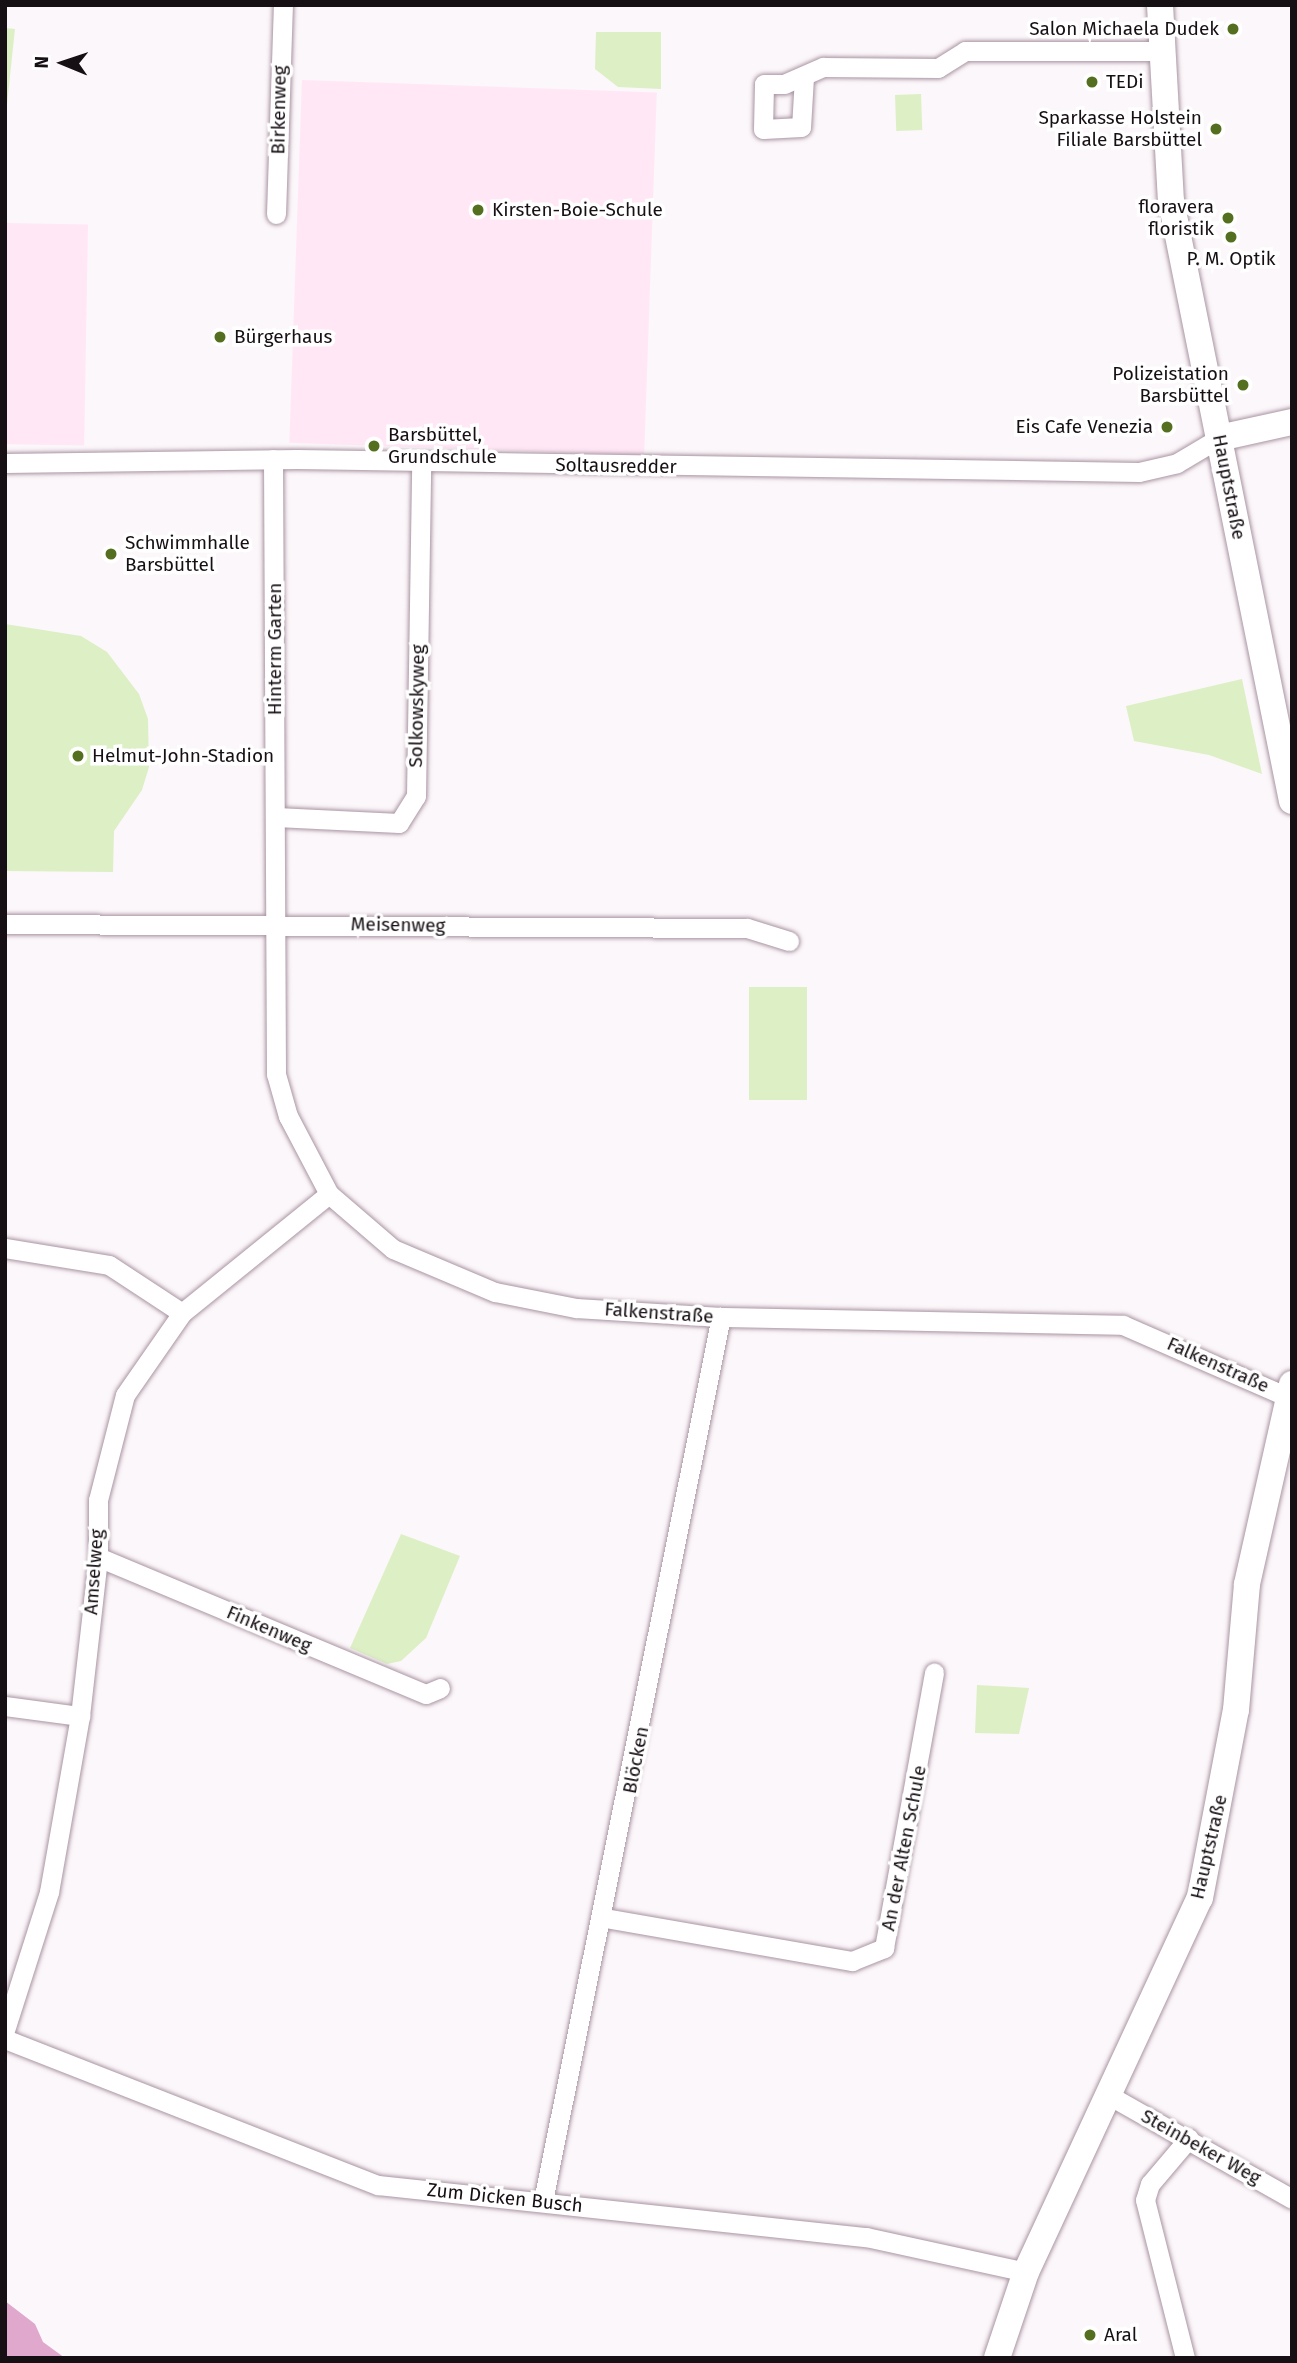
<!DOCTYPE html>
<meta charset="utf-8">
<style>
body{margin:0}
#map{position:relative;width:1297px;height:2363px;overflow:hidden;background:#fcf7fa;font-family:"Fira Sans",sans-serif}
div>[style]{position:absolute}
.built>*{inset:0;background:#ffe7f6;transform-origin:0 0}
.green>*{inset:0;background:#ddefc4;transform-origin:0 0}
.water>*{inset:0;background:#dfa8cc}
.roads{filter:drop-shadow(0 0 2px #a994a2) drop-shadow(0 0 2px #a994a2)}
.street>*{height:19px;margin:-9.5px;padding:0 9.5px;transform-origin:9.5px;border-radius:9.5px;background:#fff}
.secondary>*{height:26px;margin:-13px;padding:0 13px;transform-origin:13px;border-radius:13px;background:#fff}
.dots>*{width:19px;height:19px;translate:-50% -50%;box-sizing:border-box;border:4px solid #fff;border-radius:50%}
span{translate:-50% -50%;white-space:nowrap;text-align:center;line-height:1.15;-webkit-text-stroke:7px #fff;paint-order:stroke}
.poi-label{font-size:19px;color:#160f14}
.right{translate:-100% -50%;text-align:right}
.left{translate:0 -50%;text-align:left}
.street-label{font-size:19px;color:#160f14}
.frame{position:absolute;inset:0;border:7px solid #160f14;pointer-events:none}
.north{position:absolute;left:28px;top:28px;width:70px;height:70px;-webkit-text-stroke:5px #fff;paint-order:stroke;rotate:272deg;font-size:19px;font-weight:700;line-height:28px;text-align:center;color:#160f14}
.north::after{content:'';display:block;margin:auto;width:24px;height:32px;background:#160f14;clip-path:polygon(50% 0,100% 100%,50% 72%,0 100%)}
</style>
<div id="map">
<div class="built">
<i style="left:302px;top:80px;width:355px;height:363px;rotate:2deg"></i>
<i style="left:5px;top:223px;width:83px;height:221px;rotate:1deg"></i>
</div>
<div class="green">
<i style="left:5px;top:28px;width:10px;height:195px;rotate:6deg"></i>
<i style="clip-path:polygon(596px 32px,661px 32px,661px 89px,618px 87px,595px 69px)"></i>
<i style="left:921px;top:94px;width:36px;height:26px;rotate:88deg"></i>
<i style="clip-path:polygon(5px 624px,81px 636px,107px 652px,139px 694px,148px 719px,149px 767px,142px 790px,114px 831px,113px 872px,5px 871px)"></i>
<i style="clip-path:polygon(1242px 679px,1262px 774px,1209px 755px,1134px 741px,1126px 706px)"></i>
<i style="left:749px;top:987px;width:58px;height:113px"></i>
<i style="clip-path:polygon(401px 1534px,460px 1556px,426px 1638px,401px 1661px,387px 1664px,350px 1648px)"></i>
<i style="clip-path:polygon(977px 1685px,1029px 1688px,1019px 1734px,975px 1733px)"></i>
</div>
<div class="water">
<i style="clip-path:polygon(5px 2301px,35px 2324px,43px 2342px,65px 2358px,5px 2358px)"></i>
</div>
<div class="roads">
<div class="street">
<i style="left:804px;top:77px;width:50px;rotate:93.4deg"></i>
<i style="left:801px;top:127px;width:38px;rotate:177deg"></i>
<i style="left:763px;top:129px;width:45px;rotate:-88.7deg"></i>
<i style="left:764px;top:84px;width:20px"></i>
<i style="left:784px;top:84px;width:43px;rotate:-23.6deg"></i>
<i style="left:823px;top:67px;width:115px;rotate:0.5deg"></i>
<i style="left:938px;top:68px;width:32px;rotate:-32deg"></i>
<i style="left:965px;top:51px;width:195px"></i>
<i style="left:276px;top:214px;width:209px;rotate:-88.1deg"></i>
<i style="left:273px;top:459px;width:615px;rotate:89.72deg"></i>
<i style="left:276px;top:1074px;width:44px;rotate:74.1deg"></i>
<i style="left:288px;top:1116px;width:88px;rotate:62.3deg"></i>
<i style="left:329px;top:1194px;width:84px;rotate:40.7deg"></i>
<i style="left:393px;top:1249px;width:111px;rotate:22.9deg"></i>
<i style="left:495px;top:1292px;width:83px;rotate:11.2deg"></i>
<i style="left:576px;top:1308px;width:145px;rotate:3.6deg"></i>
<i style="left:721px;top:1317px;width:402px;rotate:1.1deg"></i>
<i style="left:1123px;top:1325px;width:180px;rotate:23.6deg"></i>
<i style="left:5px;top:463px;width:292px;rotate:-0.8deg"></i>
<i style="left:297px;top:459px;width:842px;rotate:0.88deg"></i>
<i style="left:1139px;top:472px;width:39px;rotate:-13deg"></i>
<i style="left:1177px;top:463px;width:49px;rotate:-30.8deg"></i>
<i style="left:276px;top:817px;width:123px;rotate:2.8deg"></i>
<i style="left:399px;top:823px;width:32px;rotate:-58deg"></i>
<i style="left:416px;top:796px;width:335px;rotate:-89.1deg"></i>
<i style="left:5px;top:924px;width:742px;rotate:0.31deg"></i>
<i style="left:747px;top:928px;width:44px;rotate:17.2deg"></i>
<i style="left:5px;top:1248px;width:105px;rotate:9.3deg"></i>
<i style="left:109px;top:1265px;width:87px;rotate:33.3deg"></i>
<i style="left:98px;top:1557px;width:355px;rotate:22.7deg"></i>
<i style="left:426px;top:1694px;width:15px;rotate:-23deg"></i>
<i style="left:5px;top:1706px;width:76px;rotate:7.6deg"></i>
<i style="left:605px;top:1918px;width:251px;rotate:9.9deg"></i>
<i style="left:852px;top:1961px;width:35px;rotate:-22deg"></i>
<i style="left:884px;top:1948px;width:280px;rotate:-79.7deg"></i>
<i style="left:5px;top:2030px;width:145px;rotate:-72.3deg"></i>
<i style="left:49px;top:1892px;width:179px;rotate:-80deg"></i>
<i style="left:80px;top:1716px;width:160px;rotate:-83.5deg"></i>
<i style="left:98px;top:1557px;width:57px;rotate:-90deg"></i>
<i style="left:98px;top:1500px;width:108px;rotate:-75.6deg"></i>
<i style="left:125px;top:1395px;width:100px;rotate:-55.2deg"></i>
<i style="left:182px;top:1313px;width:189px;rotate:-39deg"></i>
<i style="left:5px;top:2039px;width:401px;rotate:21.4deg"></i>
<i style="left:378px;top:2185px;width:491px;rotate:6.1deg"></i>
<i style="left:866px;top:2237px;width:164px;rotate:12.3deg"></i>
<i style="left:1110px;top:2096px;width:209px;rotate:29.5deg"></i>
<i style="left:543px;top:2201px;width:902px;rotate:-78.62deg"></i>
<i style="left:1185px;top:2358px;width:163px;rotate:-104.2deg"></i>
<i style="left:1145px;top:2200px;width:17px;rotate:-73deg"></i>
<i style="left:1150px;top:2184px;width:60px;rotate:-49.7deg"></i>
</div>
<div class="secondary">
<i style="left:1160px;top:5px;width:196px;rotate:86.8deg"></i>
<i style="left:1171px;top:201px;width:612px;rotate:78.6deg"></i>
<i style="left:1219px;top:438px;width:75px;rotate:-12.4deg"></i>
<i style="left:997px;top:2358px;width:91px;rotate:-71.4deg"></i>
<i style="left:1026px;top:2272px;width:412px;rotate:-65.1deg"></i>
<i style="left:1200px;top:1898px;width:191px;rotate:-79.2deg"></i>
<i style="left:1236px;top:1710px;width:126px;rotate:-85deg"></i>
<i style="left:1247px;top:1584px;width:205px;rotate:-77.3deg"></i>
</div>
</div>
<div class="dots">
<i style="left:1233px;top:29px;background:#556f21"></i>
<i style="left:1092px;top:82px;background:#556f21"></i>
<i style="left:1216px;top:129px;background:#556f21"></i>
<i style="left:478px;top:210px;background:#556f21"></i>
<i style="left:1228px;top:218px;background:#556f21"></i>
<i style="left:1231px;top:237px;background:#556f21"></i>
<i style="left:220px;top:337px;background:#556f21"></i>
<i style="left:1243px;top:385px;background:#556f21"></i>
<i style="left:1167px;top:427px;background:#556f21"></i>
<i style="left:374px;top:446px;background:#556f21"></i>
<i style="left:111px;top:554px;background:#556f21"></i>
<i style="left:78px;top:756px;background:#556f21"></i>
<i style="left:1090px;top:2335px;background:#556f21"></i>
</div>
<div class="poi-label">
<span class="right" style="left:1219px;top:29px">Salon Michaela Dudek</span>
<span class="left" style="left:1106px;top:82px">TEDi</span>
<span class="right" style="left:1202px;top:129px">Sparkasse Holstein<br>Filiale Barsbüttel</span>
<span class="right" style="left:1214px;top:218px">floravera<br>floristik</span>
<span class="left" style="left:492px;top:210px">Kirsten-Boie-Schule</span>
<span style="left:1231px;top:259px">P. M. Optik</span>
<span class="left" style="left:234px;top:337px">Bürgerhaus</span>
<span class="right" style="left:1229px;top:385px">Polizeistation<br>Barsbüttel</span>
<span class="right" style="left:1153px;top:427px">Eis Cafe Venezia</span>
<span class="left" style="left:388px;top:446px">Barsbüttel,<br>Grundschule</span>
<span class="left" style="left:125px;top:554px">Schwimmhalle<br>Barsbüttel</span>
<span class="left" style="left:92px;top:756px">Helmut-John-Stadion</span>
<span class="left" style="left:1104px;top:2335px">Aral</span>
</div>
<div class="street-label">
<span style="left:279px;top:110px;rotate:-89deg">Birkenweg</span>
<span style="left:616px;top:466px;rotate:1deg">Soltausredder</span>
<span style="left:1229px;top:487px;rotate:79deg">Hauptstraße</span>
<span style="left:275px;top:649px;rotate:-90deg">Hinterm Garten</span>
<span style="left:417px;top:706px;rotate:-89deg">Solkowskyweg</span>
<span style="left:398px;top:925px;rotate:1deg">Meisenweg</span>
<span style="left:659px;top:1313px;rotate:4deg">Falkenstraße</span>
<span style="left:1218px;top:1365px;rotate:24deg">Falkenstraße</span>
<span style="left:94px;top:1572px;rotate:-86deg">Amselweg</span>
<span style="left:269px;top:1629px;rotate:23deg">Finkenweg</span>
<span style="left:636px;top:1760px;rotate:-79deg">Blöcken</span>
<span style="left:1209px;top:1847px;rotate:-77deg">Hauptstraße</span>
<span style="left:904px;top:1848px;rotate:-79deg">An der Alten Schule</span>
<span style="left:1201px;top:2147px;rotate:29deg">Steinbeker Weg</span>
<span style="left:505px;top:2198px;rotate:6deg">Zum Dicken Busch</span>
</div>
<div class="frame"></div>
<div class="north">N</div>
</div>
